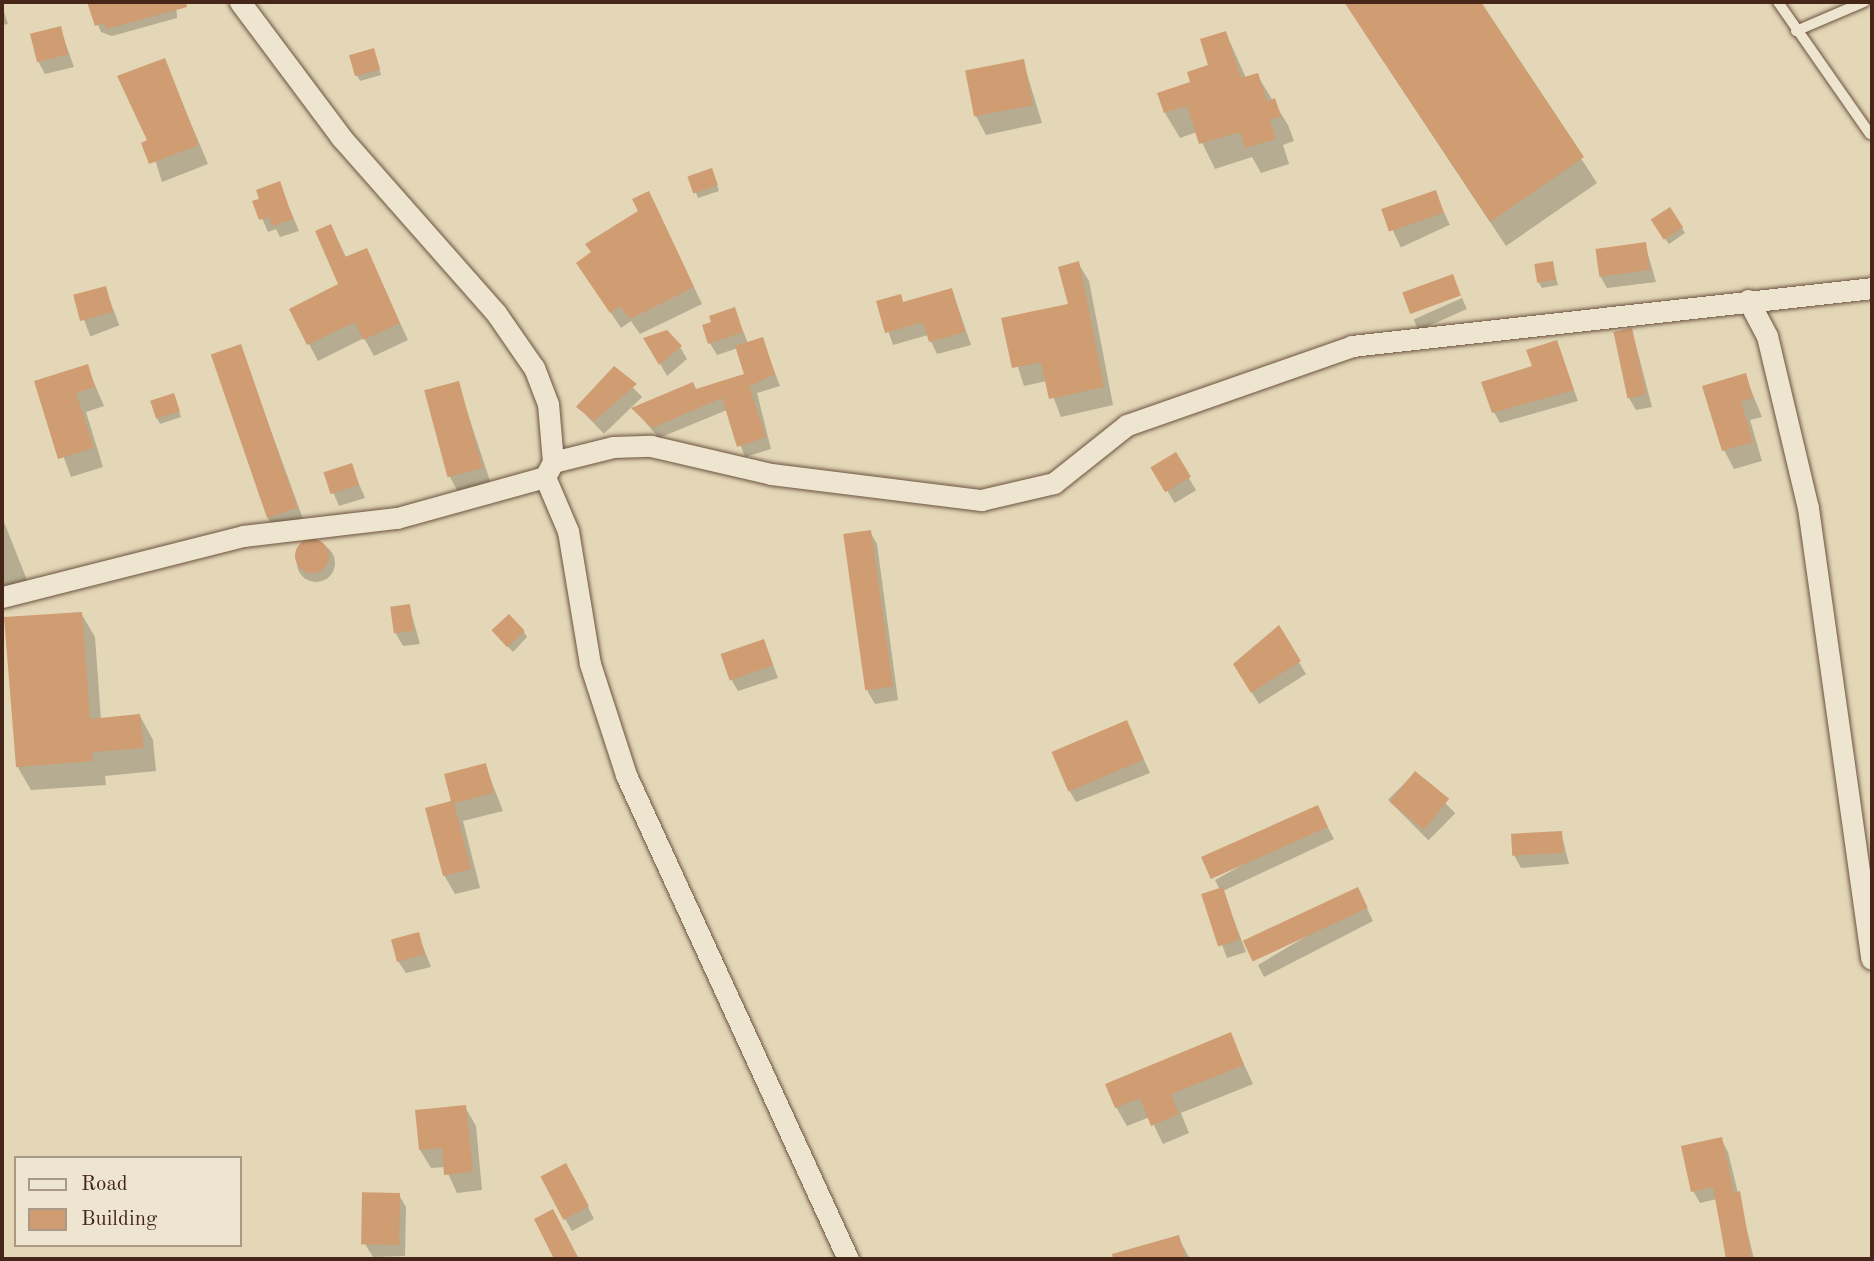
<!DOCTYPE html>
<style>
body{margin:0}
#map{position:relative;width:1874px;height:1261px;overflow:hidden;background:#e3d7b7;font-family:"Old Standard TT",serif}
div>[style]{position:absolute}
.shadow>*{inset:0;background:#0003;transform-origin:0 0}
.round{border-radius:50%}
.building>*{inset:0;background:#d09c72;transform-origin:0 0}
.roads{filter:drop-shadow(0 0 2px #6c5240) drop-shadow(0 0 2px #6c5240)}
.service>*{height:10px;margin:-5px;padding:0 5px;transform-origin:5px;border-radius:5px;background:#ede5d0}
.minor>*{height:21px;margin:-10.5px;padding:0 10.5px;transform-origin:10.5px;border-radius:10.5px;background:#ede5d0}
span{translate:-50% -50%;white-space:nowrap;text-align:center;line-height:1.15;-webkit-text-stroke:6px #ede5d0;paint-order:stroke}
.frame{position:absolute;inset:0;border:4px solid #452619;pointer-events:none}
.legend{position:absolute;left:14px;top:1156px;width:228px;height:91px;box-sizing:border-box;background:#ede5d0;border:2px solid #aa9987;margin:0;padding:9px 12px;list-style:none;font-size:21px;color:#452619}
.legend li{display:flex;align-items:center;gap:14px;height:35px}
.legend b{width:35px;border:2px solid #aa9987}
</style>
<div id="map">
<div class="shadow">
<i style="clip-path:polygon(89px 2px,176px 2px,177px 18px,112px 36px,101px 32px)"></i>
<i style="clip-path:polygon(1358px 2px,1377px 7px,1479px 2px,1597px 183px,1506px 246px,1364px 32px,1350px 7px)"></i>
<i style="clip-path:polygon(2px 6px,8px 24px,2px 25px)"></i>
<i style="clip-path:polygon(60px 28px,74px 67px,45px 74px,38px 61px)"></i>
<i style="clip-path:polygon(1226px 33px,1246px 78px,1257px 75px,1288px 125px,1294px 141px,1283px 145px,1289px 164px,1261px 173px,1252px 157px,1215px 169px,1197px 132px,1180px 138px,1165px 113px,1210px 66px)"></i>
<i style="clip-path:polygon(376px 56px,381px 75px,360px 81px,357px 75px)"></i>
<i style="clip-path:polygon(164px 60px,208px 164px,162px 182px,149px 141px)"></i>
<i style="clip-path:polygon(1023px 61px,1042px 123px,986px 135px,976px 116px)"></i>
<i style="clip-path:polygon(714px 176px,719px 191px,698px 198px,690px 178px)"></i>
<i style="clip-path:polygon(279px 183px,299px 231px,280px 237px,276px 229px,268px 232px,255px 202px)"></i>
<i style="left:1435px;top:193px;width:35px;height:54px;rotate:65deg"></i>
<i style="clip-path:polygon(657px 209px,702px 304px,640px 334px,631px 321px,621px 328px,578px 264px)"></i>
<i style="clip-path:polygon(331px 226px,347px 259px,366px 250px,408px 340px,374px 356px,364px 338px,318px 361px,291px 310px,340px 285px)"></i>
<i style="clip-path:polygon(1656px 226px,1682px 228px,1685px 233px,1669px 244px)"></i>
<i style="clip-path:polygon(1645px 244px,1656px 282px,1607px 288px,1600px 276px)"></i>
<i style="clip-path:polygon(1078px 263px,1089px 281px,1113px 405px,1061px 417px,1047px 381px,1024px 386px,1003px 320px,1070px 305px)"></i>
<i style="clip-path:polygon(1552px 263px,1558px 285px,1542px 288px,1539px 283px)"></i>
<i style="left:105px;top:288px;width:40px;height:31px;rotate:69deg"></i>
<i style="clip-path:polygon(952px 290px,971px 345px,937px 354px,928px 335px,893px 345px,878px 302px,900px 296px,904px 304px)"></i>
<i style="left:1462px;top:298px;width:12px;height:53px;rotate:66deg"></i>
<i style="clip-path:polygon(734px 309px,748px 343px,762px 339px,780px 386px,757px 393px,771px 449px,745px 457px,727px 410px,659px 438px,634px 409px,746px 375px,738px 348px,717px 355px,710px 343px)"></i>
<i style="clip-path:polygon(1632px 330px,1652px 407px,1636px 410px,1629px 398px)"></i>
<i style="clip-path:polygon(648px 342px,680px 347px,687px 359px,667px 376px)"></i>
<i style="clip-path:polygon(1556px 342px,1578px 401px,1500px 423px,1494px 412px)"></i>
<i style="clip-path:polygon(240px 346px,306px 527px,279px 537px,268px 518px)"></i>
<i style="clip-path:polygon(87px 366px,104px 406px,86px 412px,103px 467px,71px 477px,36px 382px)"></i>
<i style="left:615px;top:369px;width:39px;height:53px;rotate:46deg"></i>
<i style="clip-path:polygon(1745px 375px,1762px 417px,1750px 420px,1762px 461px,1734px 469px,1724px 450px)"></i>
<i style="clip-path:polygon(458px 384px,492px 487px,460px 496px,450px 477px)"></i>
<i style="clip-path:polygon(176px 401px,181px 417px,160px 424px,157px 418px)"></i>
<i style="left:1175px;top:455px;width:41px;height:25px;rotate:59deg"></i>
<i style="clip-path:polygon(351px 465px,365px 498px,339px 506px,325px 473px)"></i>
<i style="clip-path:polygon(2px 517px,27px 580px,6px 589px,2px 582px)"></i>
<i style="clip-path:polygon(870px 532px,877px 544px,898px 700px,875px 704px,868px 692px)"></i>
<i class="round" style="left:297px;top:544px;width:38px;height:38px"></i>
<i style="clip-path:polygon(409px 605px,420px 644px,403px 646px,396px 634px)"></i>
<i style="clip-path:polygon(81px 613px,95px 637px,101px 720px,140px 716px,153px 740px,156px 771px,105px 776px,106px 785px,31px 790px,17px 766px)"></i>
<i style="clip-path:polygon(1278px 628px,1306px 674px,1259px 704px,1235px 665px)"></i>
<i style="clip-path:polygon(494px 631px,524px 632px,527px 637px,513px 652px)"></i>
<i style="clip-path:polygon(764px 641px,778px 678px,738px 691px,731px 679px)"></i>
<i style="clip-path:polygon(1133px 735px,1150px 773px,1076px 802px,1069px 790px)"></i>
<i style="clip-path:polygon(485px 765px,503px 811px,463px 821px,480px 888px,455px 894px,444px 875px,453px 803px)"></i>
<i style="left:1415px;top:773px;width:57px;height:38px;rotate:45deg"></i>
<i style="clip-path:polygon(1324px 820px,1334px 839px,1223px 891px,1246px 952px,1227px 958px,1203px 895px,1220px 890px,1215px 880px)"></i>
<i style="clip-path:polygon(1561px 832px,1569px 864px,1521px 868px,1514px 855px)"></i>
<i style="clip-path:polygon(1364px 902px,1373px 921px,1264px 977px,1258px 965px)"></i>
<i style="clip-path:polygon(418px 934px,431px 967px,406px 973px,398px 961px)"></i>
<i style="clip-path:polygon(1230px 1034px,1253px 1084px,1181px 1113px,1189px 1133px,1163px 1144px,1150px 1117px,1127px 1126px,1116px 1107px)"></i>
<i style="clip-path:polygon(465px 1107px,476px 1126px,482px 1190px,457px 1193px,445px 1167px,431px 1168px,420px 1150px)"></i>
<i style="clip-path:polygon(1721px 1139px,1728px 1152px,1754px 1259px,1728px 1259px,1717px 1199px,1700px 1203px,1693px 1191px)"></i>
<i style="clip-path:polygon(573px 1177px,594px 1219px,572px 1231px,565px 1219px)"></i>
<i style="clip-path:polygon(399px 1195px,406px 1207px,405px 1256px,373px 1257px,365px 1244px)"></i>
<i style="clip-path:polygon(1178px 1237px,1190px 1259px,1142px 1259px,1139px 1248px)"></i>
</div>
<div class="building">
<i style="clip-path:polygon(87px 2px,186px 2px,187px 7px,106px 29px,104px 23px,95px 26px)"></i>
<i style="clip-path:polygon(1344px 2px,1481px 2px,1584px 157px,1490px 222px)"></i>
<i style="left:61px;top:26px;width:29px;height:32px;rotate:76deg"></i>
<i style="clip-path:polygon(1226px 31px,1241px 78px,1258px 73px,1267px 101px,1275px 98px,1281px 116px,1270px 120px,1276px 139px,1245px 148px,1240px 132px,1199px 144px,1187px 106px,1164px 113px,1157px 93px,1190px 82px,1187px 72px,1208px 65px,1200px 39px)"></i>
<i style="left:374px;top:48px;width:22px;height:26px;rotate:74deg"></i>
<i style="clip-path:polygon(165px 58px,199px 145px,149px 164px,141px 143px,147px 140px,117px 76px)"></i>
<i style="left:1024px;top:59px;width:47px;height:60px;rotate:79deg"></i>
<i style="left:712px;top:168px;width:18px;height:26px;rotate:71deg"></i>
<i style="clip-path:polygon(280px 181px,293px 219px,272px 226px,269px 217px,259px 220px,252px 201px,259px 199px,256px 190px)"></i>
<i style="left:1436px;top:190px;width:24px;height:58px;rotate:71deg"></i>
<i style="clip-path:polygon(649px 191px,694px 287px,630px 319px,620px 306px,610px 313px,576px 263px,591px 252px,585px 244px,638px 211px,632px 199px)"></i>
<i style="left:1670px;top:207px;width:24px;height:23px;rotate:57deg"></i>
<i style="clip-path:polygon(331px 224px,345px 257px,367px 248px,400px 323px,363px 340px,355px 322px,307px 345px,289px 309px,338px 284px,315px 231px)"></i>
<i style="left:1646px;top:242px;width:28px;height:51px;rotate:82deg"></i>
<i style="clip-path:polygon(1079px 261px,1104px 387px,1049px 399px,1041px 362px,1012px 368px,1001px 318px,1068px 304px,1058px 267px)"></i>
<i style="left:1553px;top:261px;width:19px;height:19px;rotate:81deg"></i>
<i style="left:1453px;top:274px;width:23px;height:54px;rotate:70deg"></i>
<i style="left:106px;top:286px;width:27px;height:34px;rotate:75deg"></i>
<i style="clip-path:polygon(952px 288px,965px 332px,929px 342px,923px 322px,885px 333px,876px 301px,901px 294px,903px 302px)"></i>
<i style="clip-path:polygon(735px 307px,743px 332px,708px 344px,702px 325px,711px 322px,709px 316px)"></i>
<i style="left:1632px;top:328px;width:68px;height:19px;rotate:78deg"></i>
<i style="clip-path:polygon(667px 330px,682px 346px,659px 365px,643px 338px)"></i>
<i style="clip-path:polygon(763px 337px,775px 374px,749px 387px,766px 437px,737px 447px,722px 398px,652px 428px,631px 408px,693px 382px,696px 389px,744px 374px,735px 346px)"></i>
<i style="clip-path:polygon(1557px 340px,1574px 390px,1492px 413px,1481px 382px,1532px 366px,1526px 350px)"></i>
<i style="left:241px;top:344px;width:173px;height:32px;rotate:71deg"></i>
<i style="clip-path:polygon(88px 364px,95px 387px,76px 393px,94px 448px,58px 459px,34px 381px)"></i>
<i style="clip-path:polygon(614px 366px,637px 384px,594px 421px,576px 407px)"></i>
<i style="clip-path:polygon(1746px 373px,1753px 398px,1741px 401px,1753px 442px,1722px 451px,1702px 386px)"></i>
<i style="left:459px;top:381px;width:90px;height:36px;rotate:75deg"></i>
<i style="left:174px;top:393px;width:19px;height:25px;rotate:72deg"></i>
<i style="left:1176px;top:452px;width:29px;height:30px;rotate:59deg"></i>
<i style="left:352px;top:463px;width:23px;height:30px;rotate:72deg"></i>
<i style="left:871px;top:530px;width:158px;height:28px;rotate:82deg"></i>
<i class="round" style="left:295px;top:539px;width:34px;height:34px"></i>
<i style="left:410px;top:604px;width:27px;height:20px;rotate:82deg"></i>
<i style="clip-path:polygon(82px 612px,90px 719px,140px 714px,144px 748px,92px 752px,93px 761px,16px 767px,4px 617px)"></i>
<i style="left:509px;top:614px;width:23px;height:24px;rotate:47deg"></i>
<i style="clip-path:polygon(1279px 625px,1301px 661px,1251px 693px,1233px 664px)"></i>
<i style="left:764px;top:639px;width:28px;height:46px;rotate:71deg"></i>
<i style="left:1127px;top:720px;width:43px;height:82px;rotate:67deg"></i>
<i style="clip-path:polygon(486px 763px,494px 793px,454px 803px,471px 869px,443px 876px,425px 808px,451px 801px,444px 774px)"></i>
<i style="left:1415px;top:771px;width:44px;height:40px;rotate:39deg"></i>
<i style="left:1318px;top:805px;width:24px;height:128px;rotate:66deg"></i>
<i style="left:1562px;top:831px;width:22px;height:51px;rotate:87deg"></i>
<i style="left:1223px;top:887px;width:55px;height:23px;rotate:72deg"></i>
<i style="left:1358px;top:887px;width:23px;height:127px;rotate:65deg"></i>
<i style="left:419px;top:932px;width:23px;height:29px;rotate:75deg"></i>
<i style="clip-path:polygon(1231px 1032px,1244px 1065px,1171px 1094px,1179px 1114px,1151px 1126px,1140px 1098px,1115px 1108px,1105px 1084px)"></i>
<i style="clip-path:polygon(466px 1105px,473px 1172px,444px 1175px,442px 1148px,419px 1150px,415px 1110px)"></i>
<i style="clip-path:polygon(1722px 1137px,1734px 1193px,1740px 1191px,1752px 1259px,1726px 1259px,1713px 1187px,1691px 1192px,1681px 1146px)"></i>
<i style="left:566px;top:1163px;width:49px;height:29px;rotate:62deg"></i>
<i style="left:400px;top:1193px;width:52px;height:38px;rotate:91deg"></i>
<i style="clip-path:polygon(553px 1209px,579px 1259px,554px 1259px,534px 1219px)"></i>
<i style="clip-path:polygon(1179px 1235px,1186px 1259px,1113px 1259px,1112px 1254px)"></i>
</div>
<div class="roads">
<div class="service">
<i style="left:1778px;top:2px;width:161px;rotate:55.1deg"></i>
<i style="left:1796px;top:31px;width:74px;rotate:-23.1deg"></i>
</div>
<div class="minor">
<i style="left:1748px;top:300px;width:41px;rotate:62.2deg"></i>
<i style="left:1767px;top:336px;width:177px;rotate:76.6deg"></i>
<i style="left:1808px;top:508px;width:455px;rotate:82deg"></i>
<i style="left:553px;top:462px;width:62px;rotate:-14deg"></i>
<i style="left:613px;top:447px;width:38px;rotate:-2deg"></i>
<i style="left:651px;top:446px;width:123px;rotate:13.1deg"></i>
<i style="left:771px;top:474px;width:212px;rotate:7.1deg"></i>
<i style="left:981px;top:500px;width:75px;rotate:-13.1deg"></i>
<i style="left:1054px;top:483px;width:93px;rotate:-38.5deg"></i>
<i style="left:1127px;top:425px;width:238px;rotate:-19.3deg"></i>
<i style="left:1352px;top:346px;width:523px;rotate:-6.36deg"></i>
<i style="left:545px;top:477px;width:59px;rotate:66.9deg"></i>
<i style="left:568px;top:531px;width:135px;rotate:80.6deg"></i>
<i style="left:590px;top:664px;width:117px;rotate:72deg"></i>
<i style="left:626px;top:775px;width:532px;rotate:65.36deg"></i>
<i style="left:2px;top:597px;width:249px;rotate:-14.2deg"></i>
<i style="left:243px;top:536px;width:155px;rotate:-6.7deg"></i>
<i style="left:397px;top:518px;width:154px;rotate:-15.5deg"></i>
<i style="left:545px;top:477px;width:17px;rotate:-62deg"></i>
<i style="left:553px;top:462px;width:58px;rotate:-94.9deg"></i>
<i style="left:548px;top:404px;width:39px;rotate:-111deg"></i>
<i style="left:534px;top:368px;width:67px;rotate:-124.6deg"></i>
<i style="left:496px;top:313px;width:235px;rotate:-131.4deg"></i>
<i style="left:341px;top:137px;width:169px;rotate:-126.8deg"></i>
</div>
</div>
<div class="frame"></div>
<ul class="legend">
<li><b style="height:9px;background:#ede5d0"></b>Road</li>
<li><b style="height:19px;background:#d09c72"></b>Building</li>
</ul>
</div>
